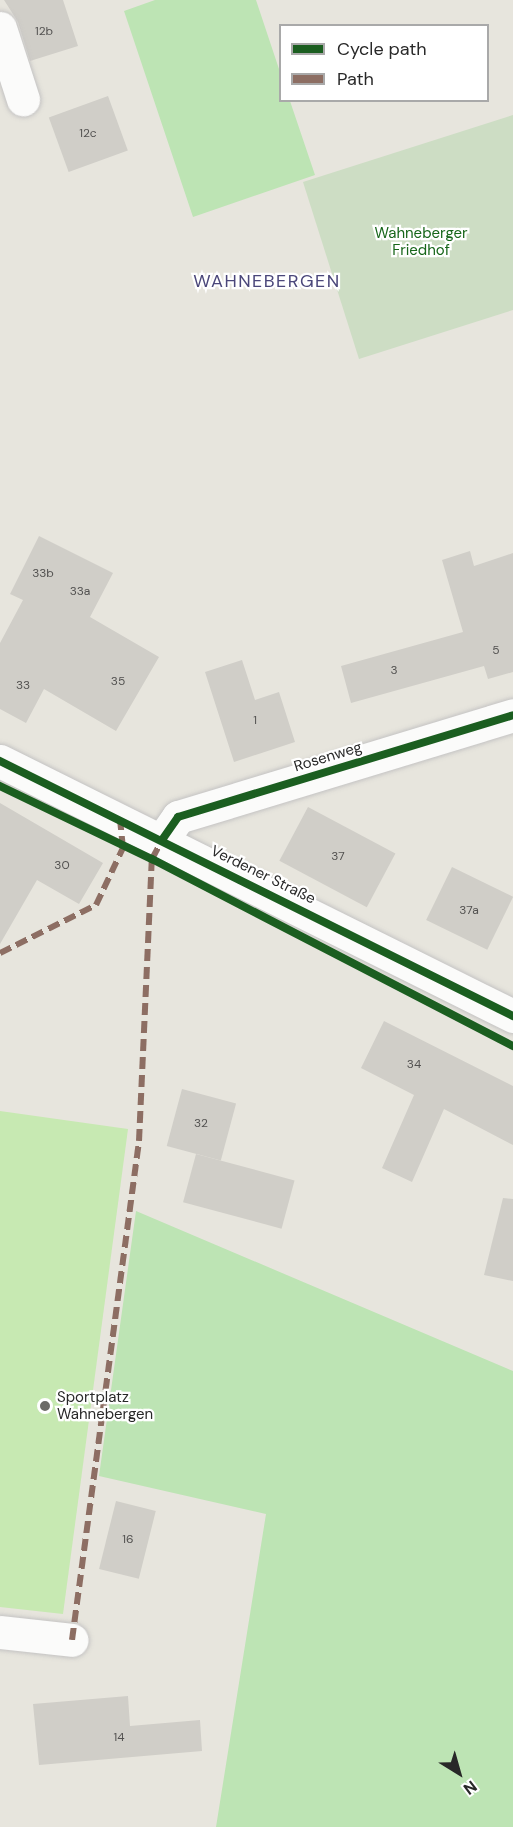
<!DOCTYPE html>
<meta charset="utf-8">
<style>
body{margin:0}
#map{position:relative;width:513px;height:1827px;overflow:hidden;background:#e7e5dd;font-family:"DM Sans",sans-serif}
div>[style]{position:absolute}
.green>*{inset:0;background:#bde4b4}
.cemetery>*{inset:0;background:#cdddc4}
.pitch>*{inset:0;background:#c7e9b2}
.building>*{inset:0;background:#d0cec8;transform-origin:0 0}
.roads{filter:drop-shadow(0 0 2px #c4c3c3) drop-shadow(0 0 2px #c4c3c3)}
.minor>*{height:33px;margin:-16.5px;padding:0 16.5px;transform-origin:16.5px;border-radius:16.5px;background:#fbfbfa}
.quiet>*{height:6px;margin-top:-3px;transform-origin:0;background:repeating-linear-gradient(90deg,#8d6e63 0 12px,transparent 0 18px)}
.cycleway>*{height:8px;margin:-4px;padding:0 4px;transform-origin:4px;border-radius:4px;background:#1b5e20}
.dots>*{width:16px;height:16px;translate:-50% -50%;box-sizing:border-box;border:3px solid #fff;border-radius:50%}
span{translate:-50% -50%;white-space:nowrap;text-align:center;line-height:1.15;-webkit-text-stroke:4.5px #fff;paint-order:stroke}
.number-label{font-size:12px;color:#535251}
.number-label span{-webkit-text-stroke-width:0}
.park-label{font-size:15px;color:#17661a}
.street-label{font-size:15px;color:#282828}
.poi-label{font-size:15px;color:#282828}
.left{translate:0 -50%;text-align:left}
.quarter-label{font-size:18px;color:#4b477a;letter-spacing:1.5px}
.legend{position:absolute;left:279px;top:24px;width:210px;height:78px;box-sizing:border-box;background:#fff;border:2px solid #a9a9a9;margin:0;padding:8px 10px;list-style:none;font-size:18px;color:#282828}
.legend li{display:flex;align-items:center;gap:12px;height:30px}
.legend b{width:30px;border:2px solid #a9a9a9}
.north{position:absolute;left:429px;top:1743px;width:60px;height:60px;-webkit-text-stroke:4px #fff;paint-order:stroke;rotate:143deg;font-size:16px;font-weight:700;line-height:24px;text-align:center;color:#282828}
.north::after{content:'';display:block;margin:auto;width:21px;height:27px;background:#282828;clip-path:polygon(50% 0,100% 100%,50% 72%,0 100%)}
</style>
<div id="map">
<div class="green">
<i style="clip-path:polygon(155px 0,256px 0,280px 72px,280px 100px,290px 101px,315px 175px,193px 217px,124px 11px)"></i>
<i style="clip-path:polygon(136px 1211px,513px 1371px,513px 1827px,216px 1827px,266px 1514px,99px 1476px)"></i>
</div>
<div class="cemetery">
<i style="clip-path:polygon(513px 115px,513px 310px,359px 359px,303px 182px)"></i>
</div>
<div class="pitch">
<i style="clip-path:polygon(0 1111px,128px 1129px,63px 1614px,0 1607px)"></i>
</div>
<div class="building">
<i style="clip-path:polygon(4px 0,63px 0,78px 46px,30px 61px,18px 22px)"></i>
<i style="left:108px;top:96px;width:58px;height:63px;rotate:70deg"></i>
<i style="clip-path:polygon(39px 536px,113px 573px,90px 617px,159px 657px,116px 731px,44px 689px,26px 723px,0 709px,0 643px,23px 600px,10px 594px)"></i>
<i style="clip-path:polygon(470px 551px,474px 566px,513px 553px,513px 672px,488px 679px,484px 666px,351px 703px,341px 666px,463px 632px,442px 560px)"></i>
<i style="clip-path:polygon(242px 660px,255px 700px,279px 692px,295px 742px,234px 762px,205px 672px)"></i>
<i style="clip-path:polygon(0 803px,103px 863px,79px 904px,37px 880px,0 944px)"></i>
<i style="left:308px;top:807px;width:99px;height:61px;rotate:28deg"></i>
<i style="left:452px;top:867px;width:68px;height:59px;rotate:26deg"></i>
<i style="clip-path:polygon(384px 1021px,513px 1086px,513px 1145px,444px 1109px,412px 1182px,382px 1168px,414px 1095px,361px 1068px)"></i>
<i style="left:182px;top:1089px;width:56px;height:59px;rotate:15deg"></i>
<i style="left:196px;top:1154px;width:102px;height:50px;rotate:15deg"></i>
<i style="clip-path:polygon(503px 1198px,513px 1199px,513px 1281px,484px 1275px)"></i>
<i style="left:116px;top:1501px;width:41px;height:70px;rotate:14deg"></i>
<i style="clip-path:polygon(128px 1696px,130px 1726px,200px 1720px,202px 1751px,39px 1765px,33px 1704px)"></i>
</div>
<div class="roads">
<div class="minor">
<i style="left:0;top:28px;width:75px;rotate:72.1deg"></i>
<i style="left:0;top:761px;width:573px;rotate:26.43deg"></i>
<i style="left:162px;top:840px;width:28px;rotate:-55deg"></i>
<i style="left:178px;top:817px;width:350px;rotate:-16.9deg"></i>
<i style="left:0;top:1632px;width:72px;rotate:6.3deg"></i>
</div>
</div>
<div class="quiet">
<i style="left:0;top:953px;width:107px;rotate:-26.6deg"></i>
<i style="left:96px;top:905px;width:63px;rotate:-64.7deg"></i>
<i style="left:123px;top:848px;width:28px;rotate:-96deg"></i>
<i style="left:72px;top:1640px;width:503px;rotate:-82.35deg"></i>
<i style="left:139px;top:1141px;width:282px;rotate:-87.4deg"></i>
<i style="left:152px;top:859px;width:21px;rotate:-62deg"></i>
</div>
<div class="cycleway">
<i style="left:0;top:761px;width:573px;rotate:26.43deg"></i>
<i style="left:0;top:786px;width:169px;rotate:25.7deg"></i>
<i style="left:152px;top:859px;width:407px;rotate:27.4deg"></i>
<i style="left:162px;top:840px;width:28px;rotate:-55deg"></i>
<i style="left:178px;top:817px;width:350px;rotate:-16.9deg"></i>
</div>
<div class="dots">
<i style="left:45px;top:1406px;background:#6b6a67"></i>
</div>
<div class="number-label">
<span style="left:44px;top:32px">12b</span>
<span style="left:88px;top:134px">12c</span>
<span style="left:43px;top:574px">33b</span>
<span style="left:80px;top:592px">33a</span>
<span style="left:496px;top:651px">5</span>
<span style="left:394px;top:671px">3</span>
<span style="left:118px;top:682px">35</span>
<span style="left:23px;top:686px">33</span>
<span style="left:255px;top:721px">1</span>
<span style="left:338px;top:857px">37</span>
<span style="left:62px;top:866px">30</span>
<span style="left:469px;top:911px">37a</span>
<span style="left:414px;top:1065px">34</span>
<span style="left:201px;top:1124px">32</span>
<span style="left:128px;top:1540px">16</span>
<span style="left:119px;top:1738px">14</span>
</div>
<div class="park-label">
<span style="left:421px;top:242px">Wahneberger<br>Friedhof</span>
</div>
<div class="street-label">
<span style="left:328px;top:757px;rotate:-17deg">Rosenweg</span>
<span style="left:263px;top:875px;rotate:26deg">Verdener Straße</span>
</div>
<div class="poi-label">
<span class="left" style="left:57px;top:1406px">Sportplatz<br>Wahnebergen</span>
</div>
<div class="quarter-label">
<span style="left:267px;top:281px">WAHNEBERGEN</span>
</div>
<ul class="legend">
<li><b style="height:8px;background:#1b5e20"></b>Cycle path</li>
<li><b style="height:8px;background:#8d6e63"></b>Path</li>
</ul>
<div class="north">N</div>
</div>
